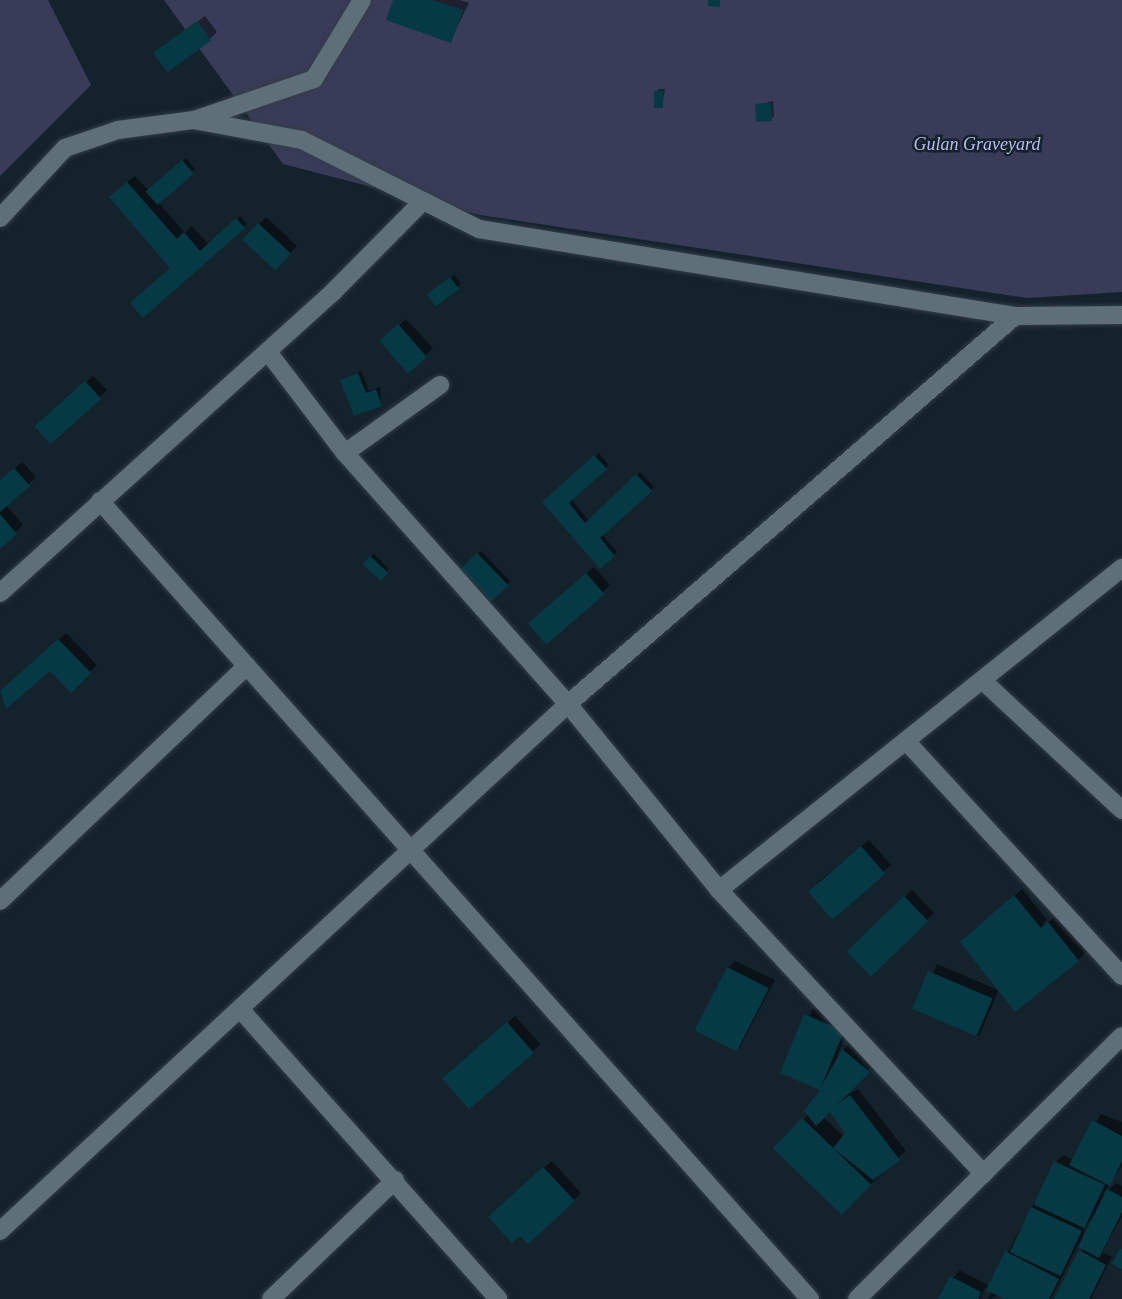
<!DOCTYPE html>
<style>
body{margin:0}
#map{position:relative;width:1122px;height:1299px;overflow:hidden;background:#13222b;font-family:"Times New Roman",serif}
div>[style]{position:absolute}
.green>*{inset:0;background:#393c58}
.shadow>*{inset:0;background:#0007;transform-origin:0 0}
.building>*{inset:0;background:#053a45;transform-origin:0 0}
.roads{filter:drop-shadow(0 0 2px #333d45) drop-shadow(0 0 2px #333d45)}
.minor>*{height:18px;margin:-9px;padding:0 9px;transform-origin:9px;border-radius:9px;background:#5e6f7a}
.tertiary>*{height:18px;margin:-9px;padding:0 9px;transform-origin:9px;border-radius:9px;background:#5e6f7a}
span{translate:-50% -50%;white-space:nowrap;text-align:center;line-height:1.15;-webkit-text-stroke:5px #13222b;paint-order:stroke}
.park-label{font-size:18px;color:#b6bcf4;font-style:italic}
</style>
<div id="map">
<div class="green">
<i style="clip-path:polygon(0 0,48px 0,91px 85px,0 176px)"></i>
<i style="clip-path:polygon(164px 0,1122px 0,1122px 292px,1027px 298px,480px 215px,283px 164px)"></i>
</div>
<div class="shadow">
<i style="clip-path:polygon(395px 0,460px 0,469px 3px,450px 41px)"></i>
<i style="clip-path:polygon(205px 16px,217px 32px,210px 39px,164px 46px)"></i>
<i style="clip-path:polygon(659px 89px,665px 89px,662px 106px,656px 92px)"></i>
<i style="clip-path:polygon(773px 101px,774px 116px,771px 119px,757px 105px)"></i>
<i style="clip-path:polygon(186px 158px,195px 169px,158px 202px,185px 233px,192px 226px,209px 245px,240px 216px,247px 224px,208px 260px,172px 267px,118px 190px,135px 176px,149px 191px)"></i>
<i style="left:266px;top:217px;width:42px;height:31px;rotate:43deg"></i>
<i style="clip-path:polygon(454px 275px,461px 284px,437px 304px,432px 292px)"></i>
<i style="clip-path:polygon(406px 319px,433px 348px,408px 372px,388px 334px)"></i>
<i style="clip-path:polygon(361px 371px,369px 391px,380px 387px,381px 404px,342px 380px)"></i>
<i style="clip-path:polygon(93px 376px,107px 390px,99px 398px,44px 420px)"></i>
<i style="clip-path:polygon(599px 453px,609px 465px,571px 499px,589px 521px,640px 472px,654px 487px,602px 534px,617px 552px,601px 567px,544px 502px)"></i>
<i style="clip-path:polygon(22px 462px,36px 477px,6px 505px,23px 525px,0 547px,0 481px)"></i>
<i style="left:481px;top:551px;width:42px;height:25px;rotate:46deg"></i>
<i style="left:374px;top:554px;width:21px;height:13px;rotate:45deg"></i>
<i style="clip-path:polygon(594px 567px,610px 585px,602px 593px,537px 616px)"></i>
<i style="clip-path:polygon(66px 633px,97px 665px,71px 690px,50px 669px,6px 707px,0 693px)"></i>
<i style="clip-path:polygon(869px 840px,891px 865px,883px 872px,816px 884px)"></i>
<i style="clip-path:polygon(1022px 889px,1046px 919px,1042px 927px,1060px 913px,1089px 949px,1078px 960px,969px 935px)"></i>
<i style="left:912px;top:890px;width:32px;height:88px;rotate:46deg"></i>
<i style="clip-path:polygon(735px 961px,775px 980px,739px 1049px,728px 968px)"></i>
<i style="left:937px;top:964px;width:67px;height:50px;rotate:23deg"></i>
<i style="clip-path:polygon(evenodd,813px 1008px,850px 1023px,837px 1056px,850px 1043px,875px 1063px,837px 1101px,858px 1089px,906px 1151px,840px 1213px,775px 1148px,809px 1114px,823px 1090px,782px 1072px,813px 1008px,830px 1109px,848px 1133px,844px 1137px,823px 1117px,830px 1109px)"></i>
<i style="left:515px;top:1016px;width:38px;height:84px;rotate:48deg"></i>
<i style="clip-path:polygon(evenodd,1101px 1114px,1122px 1122px,1122px 1165px,1102px 1196px,1116px 1183px,1122px 1186px,1122px 1216px,1102px 1252px,1112px 1257px,1091px 1299px,1056px 1299px,1084px 1248px,1078px 1245px,1051px 1299px,1000px 1295px,987px 1299px,993px 1292px,985px 1288px,980px 1299px,940px 1299px,959px 1270px,990px 1286px,1056px 1162px,1063px 1155px,1074px 1160px,1101px 1114px,1095px 1216px,1084px 1238px,1082px 1237px,1088px 1223px,1095px 1216px)"></i>
<i style="clip-path:polygon(552px 1161px,581px 1193px,574px 1200px,498px 1210px)"></i>
</div>
<div class="building">
<i style="clip-path:polygon(393px 0,433px 0,463px 10px,451px 43px,386px 20px)"></i>
<i style="clip-path:polygon(708px 0,720px 0,720px 7px,708px 6px)"></i>
<i style="left:197px;top:21px;width:24px;height:54px;rotate:54deg"></i>
<i style="left:654px;top:91px;width:9px;height:17px"></i>
<i style="left:771px;top:103px;width:18px;height:16px;rotate:87deg"></i>
<i style="left:182px;top:160px;width:18px;height:48px;rotate:49deg"></i>
<i style="clip-path:polygon(127px 182px,177px 239px,184px 232px,200px 251px,236px 218px,245px 228px,143px 318px,130px 303px,170px 268px,109px 197px)"></i>
<i style="left:258px;top:223px;width:45px;height:23px;rotate:43deg"></i>
<i style="left:450px;top:277px;width:15px;height:29px;rotate:53deg"></i>
<i style="left:398px;top:324px;width:44px;height:25px;rotate:49deg"></i>
<i style="clip-path:polygon(358px 373px,366px 393px,376px 389px,382px 406px,354px 416px,340px 380px)"></i>
<i style="left:85px;top:381px;width:24px;height:68px;rotate:48deg"></i>
<i style="clip-path:polygon(594px 455px,607px 469px,569px 503px,585px 523px,636px 474px,652px 491px,600px 538px,615px 556px,600px 569px,542px 502px)"></i>
<i style="clip-path:polygon(14px 468px,30px 486px,0 512px,0 480px)"></i>
<i style="clip-path:polygon(0 514px,17px 534px,0 549px)"></i>
<i style="left:477px;top:553px;width:45px;height:23px;rotate:46deg"></i>
<i style="left:370px;top:556px;width:25px;height:11px;rotate:43deg"></i>
<i style="left:586px;top:573px;width:28px;height:77px;rotate:49deg"></i>
<i style="clip-path:polygon(58px 639px,91px 673px,71px 693px,50px 671px,6px 709px,0 691px)"></i>
<i style="left:861px;top:846px;width:37px;height:70px;rotate:49deg"></i>
<i style="clip-path:polygon(1014px 895px,1041px 928px,1048px 922px,1079px 961px,1015px 1012px,960px 942px)"></i>
<i style="left:904px;top:896px;width:35px;height:80px;rotate:46deg"></i>
<i style="left:727px;top:967px;width:47px;height:71px;rotate:27deg"></i>
<i style="left:928px;top:971px;width:70px;height:41px;rotate:23deg"></i>
<i style="clip-path:polygon(804px 1014px,844px 1031px,821px 1087px,842px 1049px,870px 1072px,816px 1126px,804px 1111px,820px 1090px,780px 1073px)"></i>
<i style="left:507px;top:1022px;width:41px;height:86px;rotate:49deg"></i>
<i style="clip-path:polygon(850px 1095px,900px 1160px,873px 1180px,833px 1148px,845px 1133px,829px 1111px)"></i>
<i style="left:802px;top:1118px;width:96px;height:42px;rotate:44deg"></i>
<i style="clip-path:polygon(1092px 1120px,1122px 1136px,1122px 1161px,1110px 1186px,1069px 1165px)"></i>
<i style="left:1054px;top:1161px;width:56px;height:48px;rotate:25deg"></i>
<i style="clip-path:polygon(543px 1167px,575px 1201px,528px 1244px,520px 1236px,512px 1243px,488px 1217px)"></i>
<i style="clip-path:polygon(1107px 1189px,1122px 1197px,1122px 1212px,1099px 1258px,1078px 1247px)"></i>
<i style="left:1031px;top:1207px;width:56px;height:50px;rotate:25deg"></i>
<i style="clip-path:polygon(1120px 1248px,1122px 1249px,1122px 1269px,1112px 1264px)"></i>
<i style="clip-path:polygon(1079px 1250px,1106px 1265px,1089px 1299px,1054px 1299px)"></i>
<i style="clip-path:polygon(1005px 1251px,1059px 1279px,1049px 1299px,1004px 1299px,986px 1290px)"></i>
<i style="clip-path:polygon(950px 1276px,981px 1292px,978px 1299px,938px 1299px)"></i>
</div>
<div class="roads">
<div class="minor">
<i style="left:194px;top:120px;width:110px;rotate:10.5deg"></i>
<i style="left:302px;top:140px;width:198px;rotate:26.7deg"></i>
<i style="left:479px;top:229px;width:543px;rotate:9.22deg"></i>
<i style="left:1015px;top:316px;width:107px;rotate:-0.5deg"></i>
<i style="left:0;top:218px;width:96px;rotate:-47.1deg"></i>
<i style="left:65px;top:148px;width:56px;rotate:-18.8deg"></i>
<i style="left:118px;top:130px;width:77px;rotate:-7.5deg"></i>
<i style="left:194px;top:120px;width:127px;rotate:-18.9deg"></i>
<i style="left:314px;top:79px;width:92px;rotate:-58.7deg"></i>
<i style="left:268px;top:352px;width:127px;rotate:52.7deg"></i>
<i style="left:345px;top:453px;width:336px;rotate:48.4deg"></i>
<i style="left:568px;top:704px;width:240px;rotate:50.9deg"></i>
<i style="left:719px;top:890px;width:388px;rotate:47deg"></i>
<i style="left:345px;top:453px;width:117px;rotate:-35.6deg"></i>
<i style="left:100px;top:501px;width:1068px;rotate:48.34deg"></i>
<i style="left:0;top:593px;width:449px;rotate:-42.1deg"></i>
<i style="left:333px;top:292px;width:128px;rotate:-45.3deg"></i>
<i style="left:982px;top:680px;width:191px;rotate:42.9deg"></i>
<i style="left:906px;top:741px;width:319px;rotate:47.4deg"></i>
<i style="left:719px;top:890px;width:516px;rotate:-38.63deg"></i>
<i style="left:0;top:901px;width:341px;rotate:-43.6deg"></i>
<i style="left:240px;top:1009px;width:388px;rotate:48.3deg"></i>
<i style="left:0;top:1231px;width:775px;rotate:-42.86deg"></i>
<i style="left:568px;top:704px;width:592px;rotate:-40.96deg"></i>
<i style="left:271px;top:1299px;width:172px;rotate:-43.8deg"></i>
</div>
<div class="tertiary">
<i style="left:857px;top:1299px;width:373px;rotate:-44.8deg"></i>
</div>
</div>
<div class="park-label">
<span style="left:977px;top:144px">Gulan Graveyard</span>
</div>
</div>
